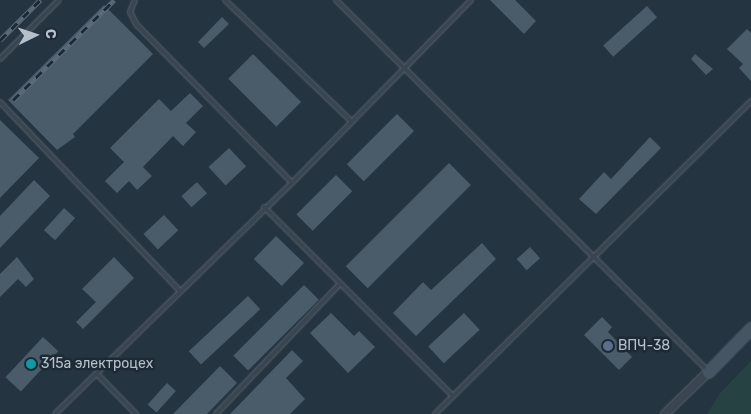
<!DOCTYPE html>
<meta charset="utf-8">
<style>
body{margin:0}
#map{position:relative;width:751px;height:414px;overflow:hidden;background:#243441;font-family:Rubik,sans-serif}
div>[style]{position:absolute}
.green>*{inset:0;background:#264242}
.building>*{inset:0;background:#4a5b6a;transform-origin:0 0}
.roads{filter:drop-shadow(0 0 1px #56636e) drop-shadow(0 0 1px #56636e)}
.lane>*{height:4px;margin:-2px;padding:0 2px;transform-origin:2px;border-radius:2px;background:#394551}
.street>*{height:8px;margin:-4px;padding:0 4px;transform-origin:4px;border-radius:4px;background:#394551}
.secondary>*{height:11px;margin:-5.5px;padding:0 5.5px;transform-origin:5.5px;border-radius:5.5px;background:#465564}
.rail>*{height:4.5px;margin-top:-2.25px;transform-origin:0;background:repeating-linear-gradient(90deg,#1d2a36 0 8px,#5b6a78 0 16px);box-sizing:border-box;border-block:1px solid #5b6a78}
.dots>*{width:14px;height:14px;translate:-50% -50%;box-sizing:border-box;border:2px solid #1d2a36;border-radius:50%}
span{translate:-50% -50%;white-space:nowrap;text-align:center;line-height:1.15;-webkit-text-stroke:5px #1d2a36;paint-order:stroke}
.poi-label{font-size:14px;color:#b5c0cb}
.left{translate:0 -50%;text-align:left}
.north{position:absolute;left:10px;top:10px;width:50px;height:50px;-webkit-text-stroke:4px #1d2a36;paint-order:stroke;rotate:86deg;font-size:14px;font-weight:700;line-height:20px;text-align:center;color:#b5c0cb}
.north::after{content:'';display:block;margin:auto;width:18px;height:22px;background:#b5c0cb;clip-path:polygon(50% 0,100% 100%,50% 72%,0 100%)}
</style>
<div id="map">
<div class="green">
<i style="clip-path:polygon(751px 361px,751px 414px,707px 414px,720px 393px)"></i>
</div>
<div class="building">
<i style="clip-path:polygon(490px 0,515px 0,536px 21px,524px 34px)"></i>
<i style="clip-path:polygon(104px 5px,153px 54px,73px 134px,75px 137px,57px 150px,8px 100px)"></i>
<i style="left:647px;top:6px;width:15px;height:59px;rotate:48deg"></i>
<i style="clip-path:polygon(222px 17px,229px 24px,204px 48px,198px 42px)"></i>
<i style="clip-path:polygon(747px 29px,751px 33px,751px 81px,739px 68px,743px 64px,727px 49px)"></i>
<i style="left:253px;top:54px;width:68px;height:35px;rotate:45deg"></i>
<i style="clip-path:polygon(695px 54px,713px 69px,706px 75px,691px 59px)"></i>
<i style="clip-path:polygon(190px 93px,203px 106px,186px 123px,196px 132px,183px 146px,173px 136px,143px 167px,152px 176px,137px 190px,129px 181px,117px 193px,105px 181px,124px 162px,110px 148px,159px 99px,171px 111px)"></i>
<i style="left:397px;top:114px;width:24px;height:71px;rotate:45deg"></i>
<i style="clip-path:polygon(0 120px,39px 158px,0 198px)"></i>
<i style="clip-path:polygon(650px 137px,661px 148px,596px 214px,579px 199px,604px 172px,611px 179px)"></i>
<i style="left:229px;top:148px;width:25px;height:28px;rotate:47deg"></i>
<i style="left:449px;top:163px;width:31px;height:146px;rotate:45deg"></i>
<i style="left:336px;top:175px;width:23px;height:56px;rotate:45deg"></i>
<i style="clip-path:polygon(34px 180px,50px 196px,0 248px,0 216px)"></i>
<i style="left:197px;top:182px;width:15px;height:21px;rotate:48deg"></i>
<i style="left:64px;top:208px;width:15px;height:30px;rotate:42deg"></i>
<i style="left:164px;top:215px;width:21px;height:28px;rotate:47deg"></i>
<i style="left:276px;top:236px;width:39px;height:32px;rotate:44deg"></i>
<i style="clip-path:polygon(482px 243px,496px 259px,416px 336px,393px 313px,423px 282px,431px 290px)"></i>
<i style="left:530px;top:247px;width:15px;height:18px;rotate:48deg"></i>
<i style="clip-path:polygon(17px 257px,34px 279px,26px 287px,18px 279px,0 297px,0 274px)"></i>
<i style="clip-path:polygon(114px 257px,134px 278px,83px 329px,76px 322px,96px 302px,82px 289px)"></i>
<i style="left:304px;top:285px;width:21px;height:100px;rotate:45deg"></i>
<i style="left:248px;top:296px;width:18px;height:81px;rotate:47deg"></i>
<i style="clip-path:polygon(331px 313px,354px 336px,359px 331px,375px 347px,348px 373px,310px 333px)"></i>
<i style="left:464px;top:313px;width:23px;height:49px;rotate:47deg"></i>
<i style="clip-path:polygon(602px 317px,612px 327px,608px 332px,632px 357px,619px 370px,584px 335px)"></i>
<i style="left:43px;top:337px;width:21px;height:55px;rotate:43deg"></i>
<i style="clip-path:polygon(292px 350px,303px 361px,286px 378px,305px 399px,290px 414px,230px 414px)"></i>
<i style="clip-path:polygon(220px 366px,237px 383px,207px 414px,173px 414px)"></i>
<i style="left:167px;top:383px;width:12px;height:29px;rotate:42deg"></i>
</div>
<div class="roads">
<div class="lane">
<i style="left:135px;top:0;width:13px;rotate:113deg"></i>
<i style="left:130px;top:12px;width:15px;rotate:62deg"></i>
<i style="left:137px;top:25px;width:221px;rotate:45.5deg"></i>
<i style="left:225px;top:0;width:173px;rotate:43.8deg"></i>
<i style="left:336px;top:0;width:524px;rotate:44.92deg"></i>
<i style="left:0;top:59px;width:83px;rotate:-45deg"></i>
<i style="left:0;top:102px;width:260px;rotate:46.4deg"></i>
<i style="left:264px;top:207px;width:267px;rotate:45deg"></i>
<i style="left:97px;top:374px;width:56px;rotate:45.7deg"></i>
<i style="left:55px;top:414px;width:331px;rotate:-44.3deg"></i>
<i style="left:292px;top:183px;width:256px;rotate:-45.6deg"></i>
<i style="left:216px;top:414px;width:180px;rotate:-46.4deg"></i>
<i style="left:435px;top:414px;width:445px;rotate:-44.7deg"></i>
</div>
<div class="street">
<i style="left:665px;top:414px;width:60px;rotate:-44.3deg"></i>
</div>
<div class="secondary">
<i style="left:708px;top:372px;width:62px;rotate:-45.7deg"></i>
</div>
</div>
<div class="rail">
<i style="left:0;top:40px;width:57px;rotate:-45deg"></i>
<i style="left:13px;top:100px;width:142px;rotate:-44.7deg"></i>
</div>
<div class="dots">
<i style="left:608px;top:346px;background:#5c6f8a"></i>
<i style="left:31px;top:364px;background:#0f9aa8"></i>
</div>
<div class="poi-label">
<span class="left" style="left:618px;top:346px">ВПЧ-38</span>
<span class="left" style="left:41px;top:364px">315a электроцех</span>
</div>
<div class="north">С</div>
</div>
